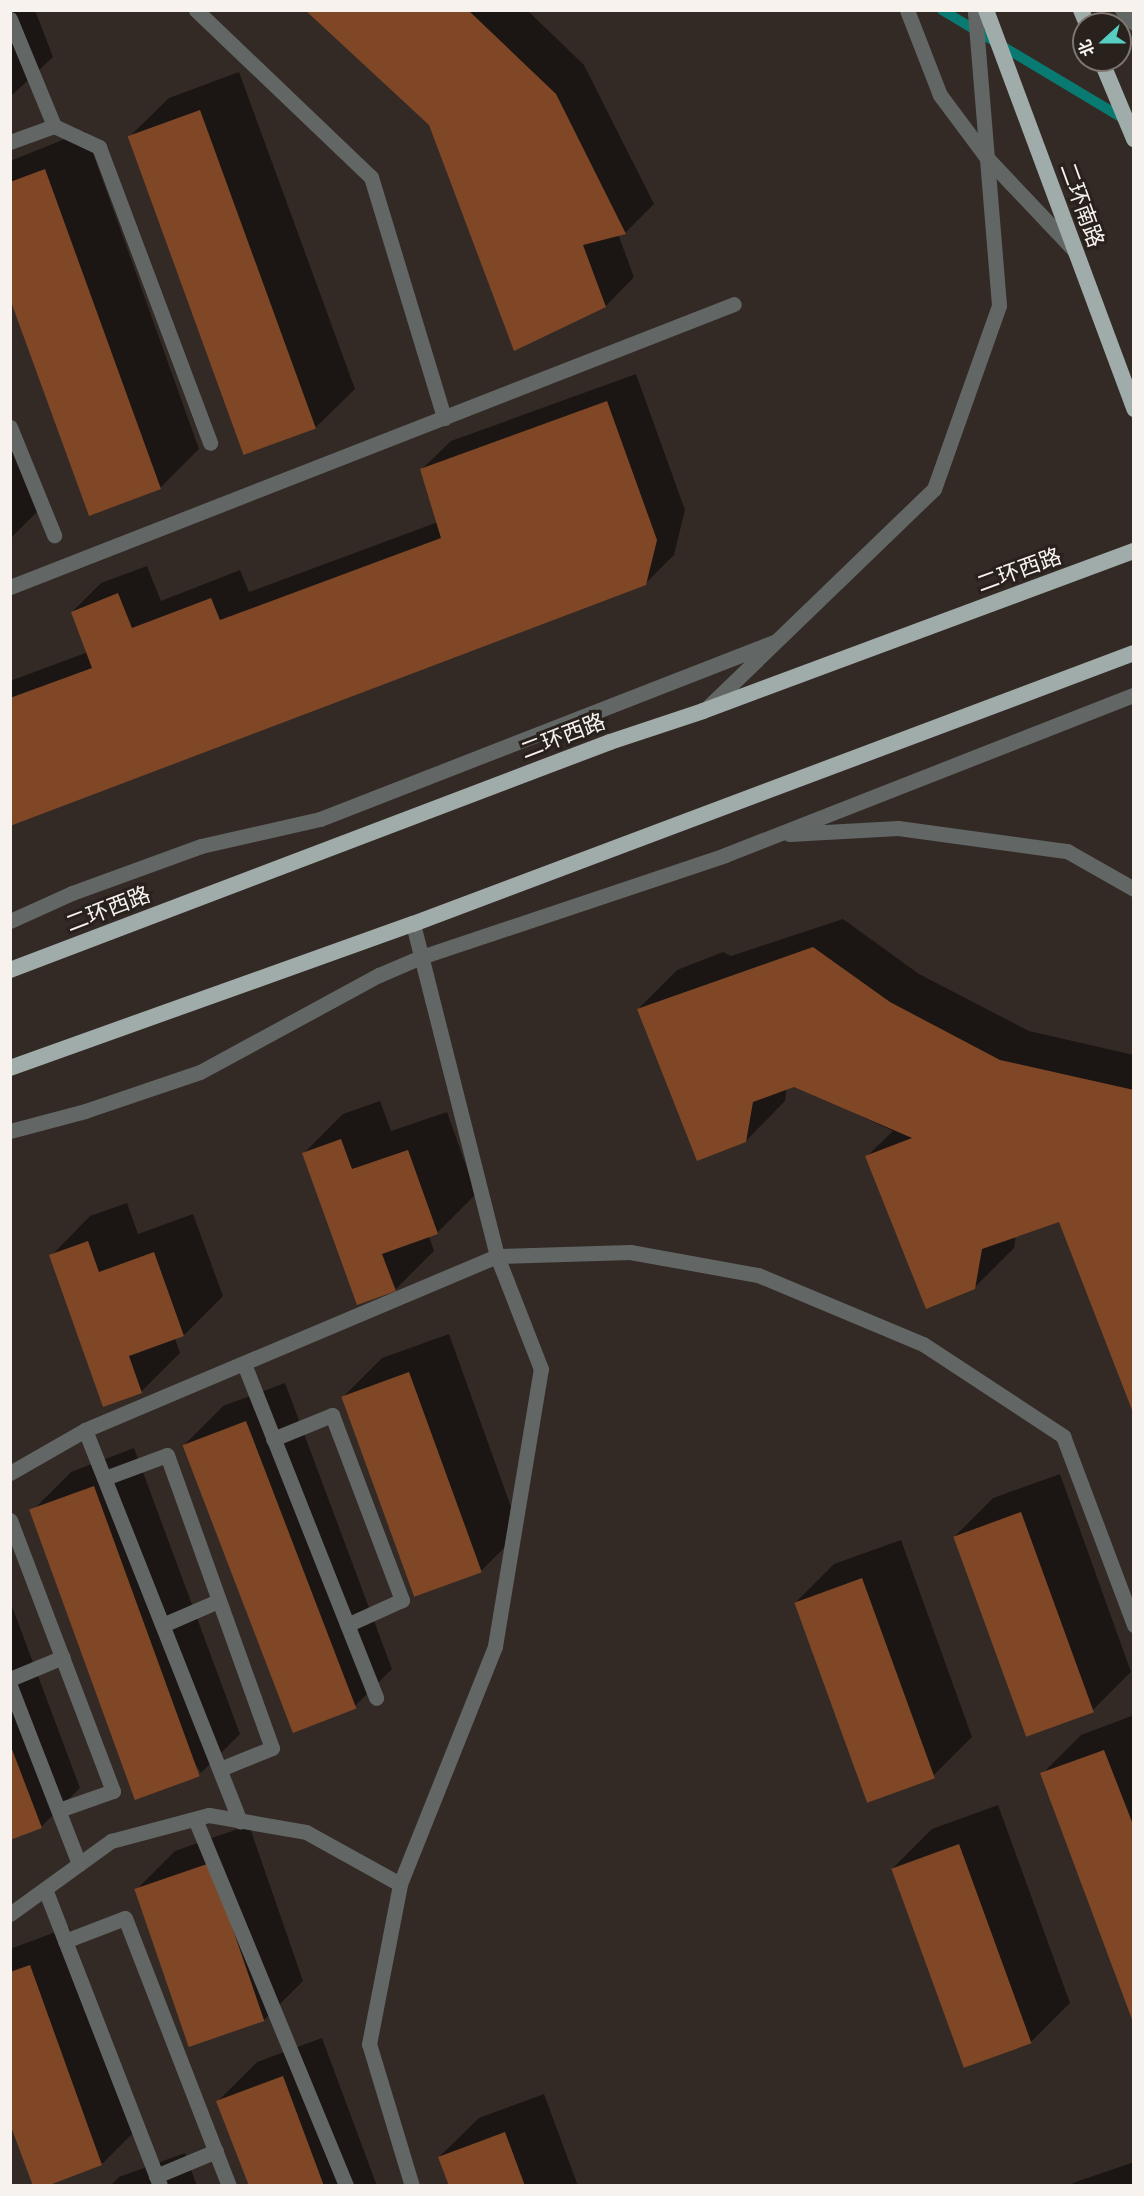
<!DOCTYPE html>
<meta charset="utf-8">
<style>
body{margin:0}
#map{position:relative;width:1144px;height:2196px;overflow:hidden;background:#332a26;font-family:Cabin,"Noto Sans SC",sans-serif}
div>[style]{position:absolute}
.shadow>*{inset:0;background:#0007}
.stream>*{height:10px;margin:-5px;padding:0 5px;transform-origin:5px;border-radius:5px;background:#097a72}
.building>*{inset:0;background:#7f4726;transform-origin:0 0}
.service>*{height:15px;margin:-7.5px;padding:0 7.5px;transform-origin:7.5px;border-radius:7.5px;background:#626766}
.minor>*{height:15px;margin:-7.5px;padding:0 7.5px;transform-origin:7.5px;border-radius:7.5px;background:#626766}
.trunk>*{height:16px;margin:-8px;padding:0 8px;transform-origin:8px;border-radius:8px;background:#a0acaa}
span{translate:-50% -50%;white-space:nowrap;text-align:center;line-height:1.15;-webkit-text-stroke:6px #29211c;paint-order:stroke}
.street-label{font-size:22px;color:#f8f2ef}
.frame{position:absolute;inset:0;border:12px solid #f8f2ef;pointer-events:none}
.north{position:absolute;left:1072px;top:12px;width:60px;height:60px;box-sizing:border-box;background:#29211c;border:2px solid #7c7570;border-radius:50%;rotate:249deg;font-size:16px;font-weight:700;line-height:24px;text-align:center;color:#f8f2ef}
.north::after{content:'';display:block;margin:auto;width:21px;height:27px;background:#57cec2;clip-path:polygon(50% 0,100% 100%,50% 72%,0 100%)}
</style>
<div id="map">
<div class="shadow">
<i style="clip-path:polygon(10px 10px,35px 10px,53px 57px,10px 97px)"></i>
<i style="clip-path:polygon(307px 10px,527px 10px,584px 65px,654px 204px,626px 232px,618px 234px,634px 277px,606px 306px,514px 349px,431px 124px)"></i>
<i style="clip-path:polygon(239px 72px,355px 389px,315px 428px,129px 137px,169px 98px)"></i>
<i style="clip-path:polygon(85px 131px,199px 449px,160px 488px,10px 295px,10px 161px)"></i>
<i style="clip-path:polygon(636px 374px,685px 510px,674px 555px,645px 584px,10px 824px,10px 681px,88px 652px,72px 612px,101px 583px,147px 566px,161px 601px,240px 570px,249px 592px,438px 522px,422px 469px,451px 441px)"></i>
<i style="clip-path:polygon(10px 420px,42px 507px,10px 539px)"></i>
<i style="clip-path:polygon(843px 919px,919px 974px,1029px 1031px,1134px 1055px,1134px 1411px,1059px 1220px,1016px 1235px,1014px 1248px,974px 1288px,867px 1156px,893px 1131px,793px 1085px,787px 1088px,785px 1101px,746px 1141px,638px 1009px,677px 970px,723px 952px,731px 956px)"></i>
<i style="clip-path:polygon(380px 1101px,391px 1131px,447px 1112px,476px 1194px,437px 1233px,429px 1236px,434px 1251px,395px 1290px,304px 1153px,343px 1114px)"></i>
<i style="clip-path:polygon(127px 1203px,138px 1234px,193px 1214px,223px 1296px,184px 1335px,175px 1338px,180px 1353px,141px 1392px,51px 1256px,90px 1216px)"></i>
<i style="clip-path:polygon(449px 1334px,520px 1532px,481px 1571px,343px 1397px,382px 1358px)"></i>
<i style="clip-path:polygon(285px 1383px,392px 1669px,353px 1708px,184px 1445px,223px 1406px)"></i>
<i style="clip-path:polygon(134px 1448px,240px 1734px,201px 1773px,32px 1511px,71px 1472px)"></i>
<i style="clip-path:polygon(1060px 1474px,1131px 1672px,1092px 1711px,954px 1537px,993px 1498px)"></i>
<i style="clip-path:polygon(901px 1540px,972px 1737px,933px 1776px,795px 1603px,834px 1564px)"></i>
<i style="clip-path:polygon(10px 1601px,80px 1788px,41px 1827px,10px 1839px)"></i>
<i style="clip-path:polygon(1134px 1715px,1134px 2019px,1042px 1774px,1081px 1735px)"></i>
<i style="clip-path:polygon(998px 1805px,1070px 2003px,1031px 2042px,893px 1868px,932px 1829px)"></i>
<i style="clip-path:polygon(249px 1825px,303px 1981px,264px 2020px,136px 1890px,175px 1851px)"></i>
<i style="clip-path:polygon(69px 1927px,141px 2125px,102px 2164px,43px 2186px,10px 2119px,10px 1949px)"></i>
<i style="clip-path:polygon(322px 2038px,377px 2186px,251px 2186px,218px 2101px,257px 2062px)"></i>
<i style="clip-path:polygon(544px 2094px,578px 2186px,450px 2186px,439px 2157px,479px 2118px)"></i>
<i style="clip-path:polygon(185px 2153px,197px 2186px,110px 2186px,119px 2177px)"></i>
<i style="clip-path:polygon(1134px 2162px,1134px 2186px,1071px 2186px,1073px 2183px)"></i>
</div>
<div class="stream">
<i style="left:942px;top:10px;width:214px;rotate:30.9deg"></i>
</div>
<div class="building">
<i style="clip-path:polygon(305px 10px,468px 10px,556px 94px,626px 234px,583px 245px,606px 307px,514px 351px,429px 125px)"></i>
<i style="left:200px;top:110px;width:339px;height:77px;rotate:70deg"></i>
<i style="clip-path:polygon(45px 169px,161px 489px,89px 516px,10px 299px,10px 182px)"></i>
<i style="clip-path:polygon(607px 401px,657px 540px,646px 585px,10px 826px,10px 698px,92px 668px,71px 612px,118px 593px,132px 628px,211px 598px,220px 620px,441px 538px,420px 469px)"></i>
<i style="clip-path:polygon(813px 947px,890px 1002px,1000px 1060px,1134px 1090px,1134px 1415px,1059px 1222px,982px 1249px,975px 1289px,926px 1309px,865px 1156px,912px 1138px,794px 1087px,753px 1102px,746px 1142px,697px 1161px,637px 1009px)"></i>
<i style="clip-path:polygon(341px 1139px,352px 1169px,408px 1150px,438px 1234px,382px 1254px,396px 1291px,357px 1305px,302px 1153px)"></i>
<i style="clip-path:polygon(88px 1241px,99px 1272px,154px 1252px,184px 1336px,129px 1356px,142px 1393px,103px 1407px,49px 1255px)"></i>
<i style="left:409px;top:1372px;width:213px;height:72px;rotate:70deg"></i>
<i style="left:246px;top:1421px;width:308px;height:68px;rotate:69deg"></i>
<i style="left:94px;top:1486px;width:309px;height:69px;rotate:70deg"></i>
<i style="left:1021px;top:1512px;width:213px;height:72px;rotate:70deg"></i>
<i style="left:862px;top:1578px;width:213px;height:72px;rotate:70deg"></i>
<i style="clip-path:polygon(10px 1744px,42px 1828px,10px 1840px)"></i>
<i style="clip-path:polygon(1104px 1750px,1134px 1827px,1133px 2022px,1040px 1773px)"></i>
<i style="left:959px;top:1844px;width:212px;height:72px;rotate:70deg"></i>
<i style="left:210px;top:1863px;width:167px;height:80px;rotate:71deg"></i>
<i style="clip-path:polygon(30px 1965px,102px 2165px,47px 2186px,33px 2186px,10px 2124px,10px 1972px)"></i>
<i style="clip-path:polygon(283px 2076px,324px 2186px,249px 2186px,216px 2101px)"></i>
<i style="clip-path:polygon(505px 2132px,525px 2186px,449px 2186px,438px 2157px)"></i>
</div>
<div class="service">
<i style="left:907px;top:10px;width:91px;rotate:68.8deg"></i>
<i style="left:940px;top:95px;width:79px;rotate:53.3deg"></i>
<i style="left:987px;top:158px;width:128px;rotate:46.6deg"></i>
<i style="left:1122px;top:10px;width:18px;rotate:47deg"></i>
<i style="left:10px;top:19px;width:116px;rotate:67.6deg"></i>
<i style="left:54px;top:126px;width:47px;rotate:160deg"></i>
<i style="left:54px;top:126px;width:50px;rotate:25deg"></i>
<i style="left:99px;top:147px;width:316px;rotate:69.4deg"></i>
<i style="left:10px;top:427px;width:117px;rotate:67.8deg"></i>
<i style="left:706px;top:709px;width:317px;rotate:-44deg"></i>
<i style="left:934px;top:489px;width:195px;rotate:-70.5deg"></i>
<i style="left:999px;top:305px;width:296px;rotate:-94.7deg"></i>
<i style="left:789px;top:834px;width:109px;rotate:-3.2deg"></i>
<i style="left:898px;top:828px;width:171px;rotate:7.8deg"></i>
<i style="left:1067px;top:851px;width:77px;rotate:29.6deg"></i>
<i style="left:10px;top:921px;width:68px;rotate:-24.3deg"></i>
<i style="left:72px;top:893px;width:137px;rotate:-20deg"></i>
<i style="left:201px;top:846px;width:122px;rotate:-12.8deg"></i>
<i style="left:320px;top:819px;width:488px;rotate:-21.3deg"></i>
<i style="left:10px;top:1131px;width:78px;rotate:-14.9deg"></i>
<i style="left:85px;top:1111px;width:121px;rotate:-18.7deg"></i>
<i style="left:200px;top:1072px;width:204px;rotate:-28.5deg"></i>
<i style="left:379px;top:975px;width:46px;rotate:-23.2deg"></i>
<i style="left:421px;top:957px;width:321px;rotate:-18.5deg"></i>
<i style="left:725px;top:855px;width:439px;rotate:-21.4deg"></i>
<i style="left:244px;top:1364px;width:359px;rotate:68.4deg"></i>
<i style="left:85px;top:1430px;width:421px;rotate:68.4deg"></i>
<i style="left:273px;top:1439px;width:64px;rotate:-22.1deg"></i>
<i style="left:332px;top:1415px;width:198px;rotate:69.3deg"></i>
<i style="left:402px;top:1600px;width:60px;rotate:155.6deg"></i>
<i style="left:105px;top:1478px;width:66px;rotate:-20.4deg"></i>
<i style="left:167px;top:1455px;width:311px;rotate:70.3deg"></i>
<i style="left:272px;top:1748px;width:56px;rotate:158deg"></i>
<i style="left:10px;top:1520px;width:290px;rotate:69.2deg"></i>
<i style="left:113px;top:1791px;width:57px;rotate:160.6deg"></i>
<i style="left:165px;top:1624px;width:58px;rotate:-23.5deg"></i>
<i style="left:10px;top:1679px;width:57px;rotate:-22.5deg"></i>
<i style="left:10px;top:1686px;width:191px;rotate:68.8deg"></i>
<i style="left:195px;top:1819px;width:397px;rotate:67.6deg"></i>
<i style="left:45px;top:1889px;width:318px;rotate:68.8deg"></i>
<i style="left:10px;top:1914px;width:125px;rotate:-35.9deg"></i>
<i style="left:111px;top:1841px;width:101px;rotate:-14.9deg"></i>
<i style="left:209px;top:1815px;width:98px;rotate:9.9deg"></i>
<i style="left:306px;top:1832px;width:107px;rotate:29deg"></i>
<i style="left:65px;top:1941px;width:64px;rotate:-21deg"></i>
<i style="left:125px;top:1918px;width:287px;rotate:68.8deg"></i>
<i style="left:156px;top:2176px;width:65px;rotate:-22.6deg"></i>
</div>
<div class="minor">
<i style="left:196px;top:10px;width:242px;rotate:43.7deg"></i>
<i style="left:371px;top:177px;width:252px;rotate:73.1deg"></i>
<i style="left:10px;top:587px;width:777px;rotate:-21.35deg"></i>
<i style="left:10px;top:1473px;width:86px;rotate:-29.8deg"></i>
<i style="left:85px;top:1430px;width:447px;rotate:-22.9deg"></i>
<i style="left:497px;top:1256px;width:133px;rotate:-1.7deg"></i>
<i style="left:630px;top:1252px;width:130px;rotate:10.2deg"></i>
<i style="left:758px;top:1275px;width:179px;rotate:22.7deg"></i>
<i style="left:923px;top:1344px;width:168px;rotate:33.3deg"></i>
<i style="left:1063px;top:1436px;width:202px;rotate:69.4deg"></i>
<i style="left:412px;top:2186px;width:148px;rotate:-106.8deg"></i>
<i style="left:369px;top:2044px;width:163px;rotate:-79deg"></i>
<i style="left:400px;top:1884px;width:256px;rotate:-68.2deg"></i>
<i style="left:495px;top:1646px;width:281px;rotate:-80.6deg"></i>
<i style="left:541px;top:1369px;width:121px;rotate:-111.3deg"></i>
<i style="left:497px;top:1256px;width:342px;rotate:-104.2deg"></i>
</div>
<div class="trunk">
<i style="left:986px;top:10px;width:426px;rotate:69.6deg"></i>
<i style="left:1081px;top:10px;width:15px;rotate:67deg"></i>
<i style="left:1101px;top:60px;width:86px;rotate:67.3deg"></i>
<i style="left:10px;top:970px;width:642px;rotate:-20.81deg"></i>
<i style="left:610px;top:742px;width:98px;rotate:-18.4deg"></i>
<i style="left:703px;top:711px;width:460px;rotate:-20.4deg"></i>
<i style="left:10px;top:1068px;width:428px;rotate:-19.7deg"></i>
<i style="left:413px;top:924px;width:770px;rotate:-20.6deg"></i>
</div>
<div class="street-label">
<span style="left:1082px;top:205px;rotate:70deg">二环南路</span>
<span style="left:1019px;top:570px;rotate:-20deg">二环西路</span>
<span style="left:563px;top:736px;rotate:-21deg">二环西路</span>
<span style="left:108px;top:909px;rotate:-21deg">二环西路</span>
</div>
<div class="frame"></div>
<div class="north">北</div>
</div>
